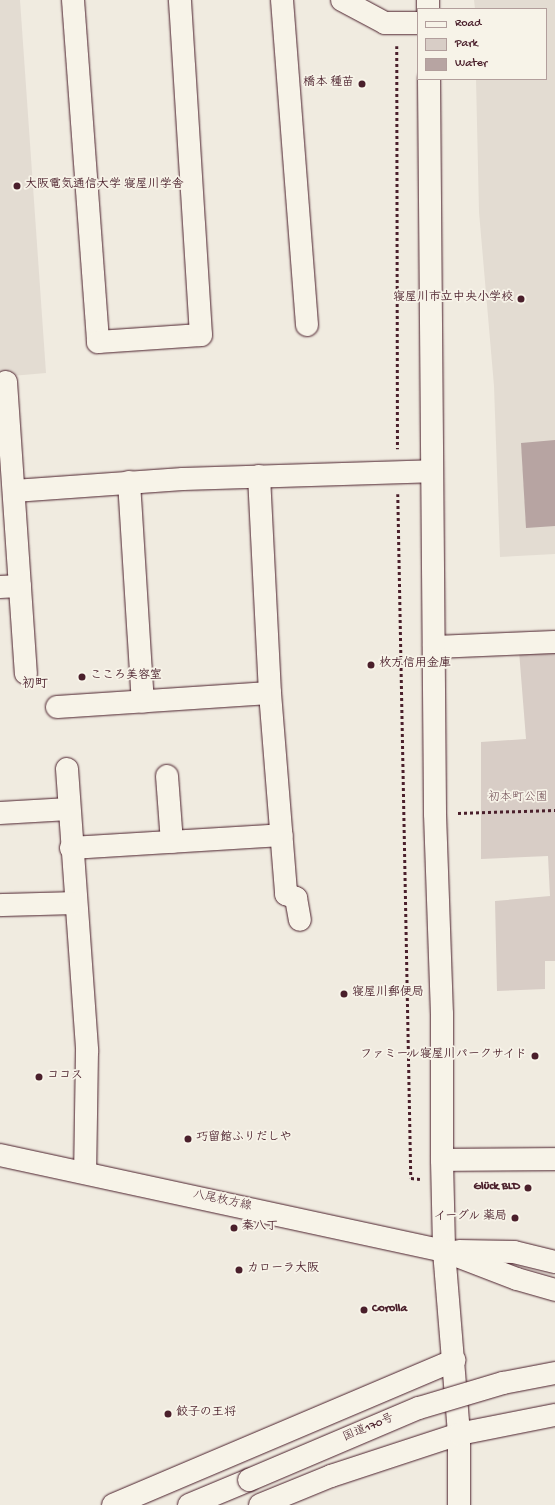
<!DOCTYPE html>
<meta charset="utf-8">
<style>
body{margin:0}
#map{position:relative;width:555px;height:1505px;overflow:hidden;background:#f0ebe0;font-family:"Gochi Hand","Klee One",sans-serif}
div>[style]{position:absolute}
.built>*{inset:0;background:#e3dcd2}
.green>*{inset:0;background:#d8cdc6}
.water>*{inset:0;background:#b7a4a2}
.path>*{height:2.5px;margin-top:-1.25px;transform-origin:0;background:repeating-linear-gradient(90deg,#4a1f2b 0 3px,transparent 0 6px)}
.roads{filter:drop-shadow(0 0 1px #4a1f2b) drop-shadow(0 0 1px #4a1f2b)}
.minor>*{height:22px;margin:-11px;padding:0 11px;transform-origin:11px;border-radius:11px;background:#f7f3e8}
.tertiary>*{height:22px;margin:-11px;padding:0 11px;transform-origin:11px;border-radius:11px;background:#f7f3e8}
.primary>*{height:22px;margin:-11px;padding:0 11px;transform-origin:11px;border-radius:11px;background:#f7f3e8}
.trunk>*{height:22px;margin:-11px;padding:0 11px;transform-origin:11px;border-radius:11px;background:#f7f3e8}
.bridges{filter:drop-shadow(0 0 1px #4a1f2b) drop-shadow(0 0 1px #4a1f2b)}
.trunk-bridge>*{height:22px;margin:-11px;padding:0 11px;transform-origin:11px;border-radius:11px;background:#f7f3e8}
.dots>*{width:11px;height:11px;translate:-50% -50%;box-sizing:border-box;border:2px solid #f7f3e8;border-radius:50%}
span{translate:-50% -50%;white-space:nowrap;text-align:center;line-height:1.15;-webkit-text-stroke:3.5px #f7f3e8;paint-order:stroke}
.poi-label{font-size:12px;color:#4a1f2b;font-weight:700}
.right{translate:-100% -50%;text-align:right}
.left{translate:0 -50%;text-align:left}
.park-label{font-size:12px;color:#6e4a52}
.street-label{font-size:12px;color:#4a1f2b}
.neighbourhood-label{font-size:13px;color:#4a1f2b;font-weight:700}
.legend{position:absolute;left:417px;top:8px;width:130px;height:72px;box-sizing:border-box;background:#f7f3e8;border:1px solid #b29e9c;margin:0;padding:5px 7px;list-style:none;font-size:12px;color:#4a1f2b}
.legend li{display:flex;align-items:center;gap:8px;height:20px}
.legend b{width:20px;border:1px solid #b29e9c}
</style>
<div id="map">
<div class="built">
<i style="clip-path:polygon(0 0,20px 0,46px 373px,0 377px)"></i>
<i style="clip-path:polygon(474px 0,555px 0,555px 554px,500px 557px,494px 386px,479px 212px,476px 79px,546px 79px,546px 9px,475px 9px)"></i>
</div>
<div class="green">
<i style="clip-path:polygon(519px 651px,555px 651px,555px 961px,545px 961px,545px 989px,497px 991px,495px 901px,550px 896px,548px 856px,481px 859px,481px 742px,526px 739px)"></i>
</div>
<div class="water">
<i style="clip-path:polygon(555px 440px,555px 526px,526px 528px,521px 443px)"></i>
</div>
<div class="path">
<i style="left:397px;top:46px;width:403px;rotate:89.9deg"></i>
<i style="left:398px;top:494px;width:684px;rotate:88.91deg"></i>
<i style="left:411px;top:1178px;width:9px;rotate:6deg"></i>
<i style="left:458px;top:813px;width:97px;rotate:-1.8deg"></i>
</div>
<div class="roads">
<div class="minor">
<i style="left:73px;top:0;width:343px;rotate:85.8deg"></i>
<i style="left:98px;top:342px;width:103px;rotate:-3.9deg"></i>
<i style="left:201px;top:335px;width:336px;rotate:-93.6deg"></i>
<i style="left:282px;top:0;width:326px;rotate:85.6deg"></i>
<i style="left:342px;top:0;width:49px;rotate:28.1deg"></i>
<i style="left:385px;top:23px;width:33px"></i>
<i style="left:6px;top:382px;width:292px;rotate:86.1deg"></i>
<i style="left:259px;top:476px;width:217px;rotate:87.1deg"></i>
<i style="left:270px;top:693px;width:202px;rotate:85.4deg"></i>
<i style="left:286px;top:894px;width:11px;rotate:22deg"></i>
<i style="left:296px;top:898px;width:22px;rotate:80deg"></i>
<i style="left:129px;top:482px;width:220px;rotate:86.4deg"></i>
<i style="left:14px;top:491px;width:169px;rotate:-4.1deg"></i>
<i style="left:183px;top:479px;width:248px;rotate:-1.8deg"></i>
<i style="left:0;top:587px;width:20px;rotate:-3deg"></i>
<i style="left:434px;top:647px;width:121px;rotate:-2.4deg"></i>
<i style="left:57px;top:707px;width:213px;rotate:-3.8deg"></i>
<i style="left:67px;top:769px;width:283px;rotate:85.9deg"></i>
<i style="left:87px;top:1051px;width:121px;rotate:90.9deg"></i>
<i style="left:167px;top:776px;width:66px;rotate:85.7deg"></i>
<i style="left:0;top:813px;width:69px;rotate:-3.3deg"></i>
<i style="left:71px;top:848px;width:211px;rotate:-3.5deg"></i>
<i style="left:0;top:905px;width:75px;rotate:-1.5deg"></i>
<i style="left:442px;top:1160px;width:113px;rotate:-0.5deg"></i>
<i style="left:459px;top:1505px;width:71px;rotate:-90deg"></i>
</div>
<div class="tertiary">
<i style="left:428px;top:0;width:9px;rotate:90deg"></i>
<i style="left:429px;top:79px;width:735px;rotate:89.53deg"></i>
<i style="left:435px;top:814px;width:200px;rotate:88deg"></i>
<i style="left:442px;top:1014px;width:146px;rotate:90deg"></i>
<i style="left:442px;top:1160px;width:91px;rotate:88.7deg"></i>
<i style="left:444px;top:1251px;width:184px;rotate:85.3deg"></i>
</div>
<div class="primary">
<i style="left:0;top:1155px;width:454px;rotate:12.2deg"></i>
<i style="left:444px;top:1251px;width:78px;rotate:21deg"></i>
<i style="left:517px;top:1279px;width:40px;rotate:16deg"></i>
<i style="left:459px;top:1251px;width:55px;rotate:1deg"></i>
<i style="left:514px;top:1252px;width:42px;rotate:13.7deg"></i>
</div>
<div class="trunk">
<i style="left:113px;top:1505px;width:371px;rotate:-23deg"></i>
<i style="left:189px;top:1505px;width:65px;rotate:-22.6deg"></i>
<i style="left:260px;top:1505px;width:77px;rotate:-22.2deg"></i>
<i style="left:331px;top:1476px;width:135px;rotate:-18.2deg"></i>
<i style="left:459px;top:1434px;width:98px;rotate:-11.2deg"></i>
</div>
</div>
<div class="bridges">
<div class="trunk-bridge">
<i style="left:249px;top:1480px;width:185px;rotate:-23deg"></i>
<i style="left:419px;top:1408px;width:88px;rotate:-16.6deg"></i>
<i style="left:503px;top:1383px;width:53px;rotate:-10.9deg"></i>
</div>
</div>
<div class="dots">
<i style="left:362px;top:84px;background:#4a1f2b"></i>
<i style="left:17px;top:186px;background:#4a1f2b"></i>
<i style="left:521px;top:299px;background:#4a1f2b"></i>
<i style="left:371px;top:665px;background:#4a1f2b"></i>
<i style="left:82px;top:677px;background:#4a1f2b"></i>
<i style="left:344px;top:994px;background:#4a1f2b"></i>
<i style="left:535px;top:1056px;background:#4a1f2b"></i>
<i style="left:39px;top:1077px;background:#4a1f2b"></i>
<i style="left:188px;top:1139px;background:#4a1f2b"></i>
<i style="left:528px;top:1188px;background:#4a1f2b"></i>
<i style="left:515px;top:1218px;background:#4a1f2b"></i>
<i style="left:234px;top:1228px;background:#4a1f2b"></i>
<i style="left:239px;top:1270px;background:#4a1f2b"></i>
<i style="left:364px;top:1310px;background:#4a1f2b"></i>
<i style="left:168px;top:1414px;background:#4a1f2b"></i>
</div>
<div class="poi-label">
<span class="right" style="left:354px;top:84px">橋本 種苗</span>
<span class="left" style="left:25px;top:186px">大阪電気通信大学 寝屋川学舎</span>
<span class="right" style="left:513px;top:299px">寝屋川市立中央小学校</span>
<span class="left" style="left:379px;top:665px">枚方信用金庫</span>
<span class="left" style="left:90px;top:677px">こころ美容室</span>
<span class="left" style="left:352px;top:994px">寝屋川郵便局</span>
<span class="right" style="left:527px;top:1056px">ファミール寝屋川パークサイド</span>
<span class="left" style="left:47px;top:1077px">ココス</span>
<span class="left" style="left:196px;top:1139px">巧留館ふりだしや</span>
<span class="right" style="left:520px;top:1188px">Glück BLD</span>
<span class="right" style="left:507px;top:1218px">イーグル 薬局</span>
<span class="left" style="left:242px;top:1228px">秦八丁</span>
<span class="left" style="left:247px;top:1270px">カローラ大阪</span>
<span class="left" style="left:372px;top:1310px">Corolla</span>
<span class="left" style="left:176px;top:1414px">餃子の王将</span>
</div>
<div class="park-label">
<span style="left:518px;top:799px">初本町公園</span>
</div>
<div class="street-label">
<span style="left:222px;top:1202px;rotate:12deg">八尾枚方線</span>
<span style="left:369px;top:1429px;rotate:-23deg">国道170号</span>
</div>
<div class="neighbourhood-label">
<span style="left:35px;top:685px">初町</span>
</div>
<ul class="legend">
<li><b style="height:5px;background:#f7f3e8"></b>Road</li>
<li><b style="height:11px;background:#d8cdc6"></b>Park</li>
<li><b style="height:11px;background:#b7a4a2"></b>Water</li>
</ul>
</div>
